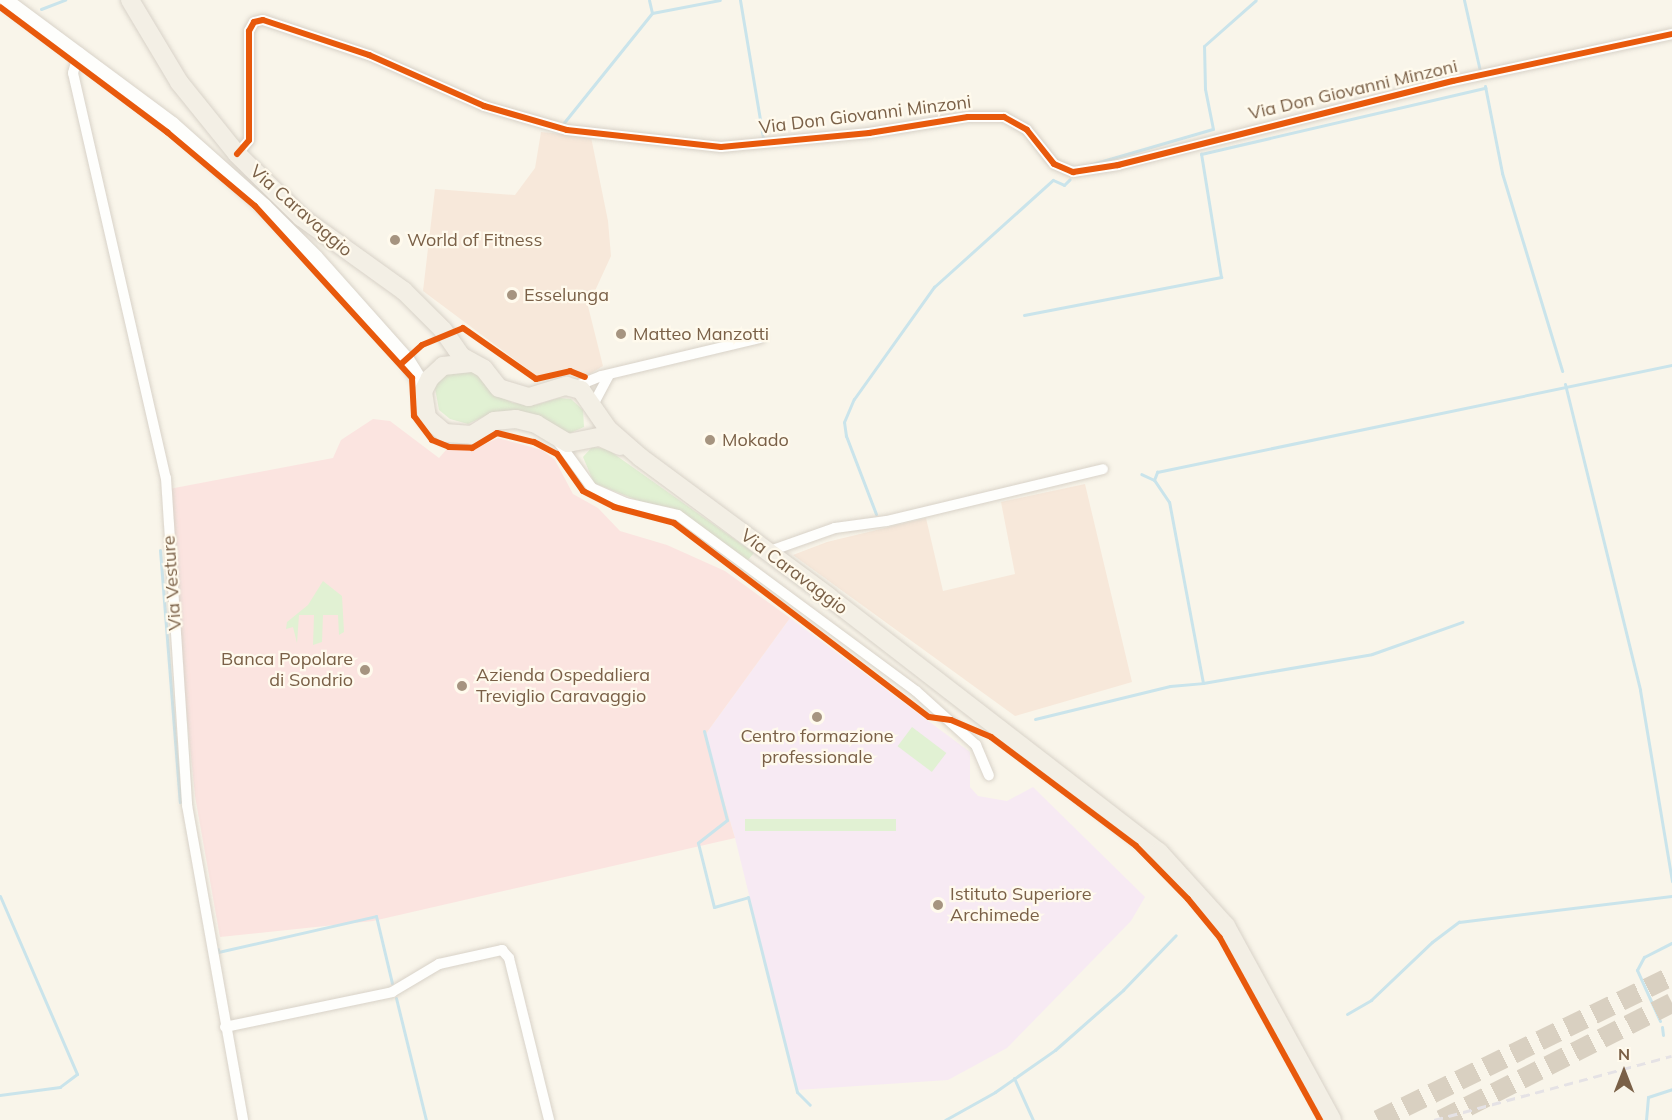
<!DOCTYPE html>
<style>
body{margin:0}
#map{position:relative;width:1672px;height:1120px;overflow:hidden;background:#f9f5ea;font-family:Mulish,sans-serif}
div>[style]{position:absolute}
.commercial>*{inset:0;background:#f7e8da}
.education>*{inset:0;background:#f7eaf3}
.medical>*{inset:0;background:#fbe4e0}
.green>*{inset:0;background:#e1f1d3;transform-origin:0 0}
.stream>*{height:3px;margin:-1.5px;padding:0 1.5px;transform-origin:1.5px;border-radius:1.5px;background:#cae4eb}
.highway-tunnel>*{height:20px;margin-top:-10px;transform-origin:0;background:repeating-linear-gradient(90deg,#d9d0c1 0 20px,transparent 0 30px)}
.roads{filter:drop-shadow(0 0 2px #d8d2c8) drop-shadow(0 0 2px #d8d2c8)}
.street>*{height:10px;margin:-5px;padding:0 5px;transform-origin:5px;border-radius:5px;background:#fefefc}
.secondary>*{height:15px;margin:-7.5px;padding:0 7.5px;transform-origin:7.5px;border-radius:7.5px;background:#fefefc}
.primary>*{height:18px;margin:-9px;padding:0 9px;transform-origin:9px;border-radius:9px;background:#f3efe5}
.rail>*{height:3px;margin-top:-1.5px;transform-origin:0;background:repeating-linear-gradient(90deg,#e5e2e5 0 9px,transparent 0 15px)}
.cycleway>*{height:6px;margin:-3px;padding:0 3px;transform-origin:3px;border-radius:3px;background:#e8590c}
.dots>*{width:16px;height:16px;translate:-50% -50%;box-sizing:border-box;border:3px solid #fffaed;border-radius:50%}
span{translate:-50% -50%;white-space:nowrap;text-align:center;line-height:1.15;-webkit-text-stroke:4.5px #fffaed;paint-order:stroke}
.street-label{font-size:18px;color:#7a6047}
.poi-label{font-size:18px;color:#7a6047}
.left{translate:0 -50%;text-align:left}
.right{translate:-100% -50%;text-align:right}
.north{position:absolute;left:1594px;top:1042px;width:60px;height:60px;-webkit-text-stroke:4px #fffaed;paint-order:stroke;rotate:0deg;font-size:16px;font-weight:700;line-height:24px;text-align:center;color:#7a6047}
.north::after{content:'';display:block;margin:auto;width:21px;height:27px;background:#7a6047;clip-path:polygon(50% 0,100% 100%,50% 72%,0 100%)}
</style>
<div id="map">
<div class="commercial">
<i style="clip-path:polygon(541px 132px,591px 137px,608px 221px,611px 256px,588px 306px,603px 366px,588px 375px,570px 369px,538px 377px,423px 291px,435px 189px,515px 195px,535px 168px)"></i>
<i style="clip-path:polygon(1085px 484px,1132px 682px,1015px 716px,793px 555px,827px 542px,926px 518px,943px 591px,1015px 574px,1001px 502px)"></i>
</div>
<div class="education">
<i style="clip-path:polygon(790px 618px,970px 752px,970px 787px,978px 796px,1007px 801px,1033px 787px,1145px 897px,1131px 921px,1007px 1048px,948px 1080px,797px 1090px,735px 838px,705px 735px)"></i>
</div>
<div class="medical">
<i style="clip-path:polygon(373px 419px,390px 421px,439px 458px,446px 450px,473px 450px,498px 438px,542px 450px,555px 460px,573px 494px,598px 508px,620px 531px,667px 545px,725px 571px,790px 618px,705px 735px,735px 838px,373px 921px,220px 937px,195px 796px,179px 638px,169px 489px,333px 458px,341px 440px)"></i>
</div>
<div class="green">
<i style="clip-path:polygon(474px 371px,494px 394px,513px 403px,536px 405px,559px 398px,571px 399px,583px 410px,584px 427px,568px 434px,512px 411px,491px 413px,468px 424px,450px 419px,439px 410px,435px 388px,443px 374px)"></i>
<i style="clip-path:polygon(592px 447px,607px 449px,754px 553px,748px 560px,673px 508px,642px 502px,594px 483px,583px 457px)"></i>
<i style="clip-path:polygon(323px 581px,342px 596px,344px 632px,339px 635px,338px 615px,323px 615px,322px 642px,313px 645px,314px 615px,299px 615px,297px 643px,293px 627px,286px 629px,287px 622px,308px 605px)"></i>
<i style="left:912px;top:727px;width:43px;height:24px;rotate:37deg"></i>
<i style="left:896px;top:819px;width:12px;height:151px;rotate:90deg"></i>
</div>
<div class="stream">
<i style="left:740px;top:0;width:140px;rotate:80.5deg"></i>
<i style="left:1464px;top:0;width:73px;rotate:77.3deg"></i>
<i style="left:41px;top:9px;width:26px;rotate:-21deg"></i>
<i style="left:652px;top:13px;width:69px;rotate:-10.8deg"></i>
<i style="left:1485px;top:86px;width:89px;rotate:78.9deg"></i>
<i style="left:1502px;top:173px;width:207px;rotate:73.1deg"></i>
<i style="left:562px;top:125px;width:144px;rotate:-51.2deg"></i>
<i style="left:652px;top:13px;width:13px;rotate:-103deg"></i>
<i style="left:1082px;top:167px;width:136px;rotate:-16.2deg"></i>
<i style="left:1213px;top:129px;width:41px;rotate:-101.3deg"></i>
<i style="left:1205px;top:89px;width:43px;rotate:-91.3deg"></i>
<i style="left:1204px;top:46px;width:69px;rotate:-41.5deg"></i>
<i style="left:1024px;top:315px;width:201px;rotate:-10.9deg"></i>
<i style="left:1221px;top:277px;width:125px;rotate:-99.2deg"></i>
<i style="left:1201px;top:154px;width:292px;rotate:-13.1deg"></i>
<i style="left:1565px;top:384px;width:315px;rotate:76.2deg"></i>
<i style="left:1640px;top:690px;width:194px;rotate:80.5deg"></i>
<i style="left:1154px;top:480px;width:9px;rotate:-69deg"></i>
<i style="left:1157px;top:472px;width:526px;rotate:-11.74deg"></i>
<i style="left:876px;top:514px;width:84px;rotate:-111deg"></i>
<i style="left:846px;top:436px;width:14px;rotate:-98deg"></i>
<i style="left:844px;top:422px;width:25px;rotate:-67deg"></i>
<i style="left:854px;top:399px;width:138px;rotate:-54.5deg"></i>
<i style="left:934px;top:287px;width:160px;rotate:-42deg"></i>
<i style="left:1053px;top:180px;width:12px;rotate:24deg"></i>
<i style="left:1064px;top:185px;width:8px;rotate:-45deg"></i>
<i style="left:160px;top:550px;width:253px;rotate:85.5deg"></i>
<i style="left:1203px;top:683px;width:171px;rotate:-9.7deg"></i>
<i style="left:1372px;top:654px;width:96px;rotate:-19.6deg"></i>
<i style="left:1035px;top:719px;width:139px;rotate:-13.7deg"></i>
<i style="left:1170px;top:686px;width:33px;rotate:-5deg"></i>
<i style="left:1203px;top:683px;width:184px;rotate:-100.6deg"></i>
<i style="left:1169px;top:502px;width:27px;rotate:-124deg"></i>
<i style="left:1154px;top:480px;width:14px;rotate:-155deg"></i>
<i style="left:704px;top:731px;width:92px;rotate:75.5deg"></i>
<i style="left:727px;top:820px;width:37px;rotate:142deg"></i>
<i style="left:698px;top:843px;width:66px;rotate:76deg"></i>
<i style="left:714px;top:907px;width:35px;rotate:-16deg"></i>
<i style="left:748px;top:897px;width:201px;rotate:75.9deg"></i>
<i style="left:797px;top:1092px;width:18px;rotate:45deg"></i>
<i style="left:0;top:896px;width:194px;rotate:66.6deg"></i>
<i style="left:77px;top:1074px;width:21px;rotate:143deg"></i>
<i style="left:60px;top:1087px;width:61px;rotate:172.4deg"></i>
<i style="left:218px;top:949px;width:3px;rotate:90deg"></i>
<i style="left:218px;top:952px;width:162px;rotate:-12.8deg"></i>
<i style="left:376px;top:916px;width:69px;rotate:76.6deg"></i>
<i style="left:396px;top:998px;width:126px;rotate:76.2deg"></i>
<i style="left:1347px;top:1014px;width:28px;rotate:-30deg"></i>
<i style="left:1371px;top:1000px;width:84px;rotate:-43.6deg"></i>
<i style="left:1432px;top:942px;width:34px;rotate:-37deg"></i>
<i style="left:1459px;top:922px;width:215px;rotate:-7deg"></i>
<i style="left:1660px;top:1021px;width:56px;rotate:-114.3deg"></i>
<i style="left:1637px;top:970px;width:15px;rotate:-62deg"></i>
<i style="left:1644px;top:957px;width:31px;rotate:-27deg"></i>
<i style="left:1662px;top:1027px;width:8px;rotate:83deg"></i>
<i style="left:1014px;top:1078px;width:46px;rotate:65.7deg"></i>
<i style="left:945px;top:1120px;width:57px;rotate:-29.2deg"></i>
<i style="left:995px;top:1092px;width:73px;rotate:-35deg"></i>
<i style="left:1055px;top:1050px;width:91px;rotate:-41.4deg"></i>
<i style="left:1123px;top:990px;width:76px;rotate:-46.1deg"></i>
<i style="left:1646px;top:1120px;width:23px;rotate:-85deg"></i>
<i style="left:1648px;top:1097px;width:25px;rotate:-18deg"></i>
</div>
<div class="highway-tunnel">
<i style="left:1378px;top:1120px;width:327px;rotate:-26.1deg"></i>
<i style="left:1441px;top:1120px;width:259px;rotate:-26.9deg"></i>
</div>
<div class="roads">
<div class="street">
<i style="left:79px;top:52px;width:22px;rotate:106deg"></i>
<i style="left:73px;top:73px;width:416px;rotate:77.1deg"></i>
<i style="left:166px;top:478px;width:328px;rotate:86.3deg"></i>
<i style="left:187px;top:805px;width:320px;rotate:79.9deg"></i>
<i style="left:237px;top:154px;width:18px;rotate:-49deg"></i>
<i style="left:249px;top:140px;width:109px;rotate:-90deg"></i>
<i style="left:249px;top:31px;width:10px;rotate:-61deg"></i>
<i style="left:254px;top:22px;width:9px;rotate:-13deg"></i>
<i style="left:263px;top:20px;width:112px;rotate:18.3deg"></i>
<i style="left:369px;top:55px;width:126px;rotate:23.9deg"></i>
<i style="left:484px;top:106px;width:86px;rotate:16.1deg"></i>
<i style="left:567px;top:130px;width:155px;rotate:6.3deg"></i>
<i style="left:721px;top:147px;width:149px;rotate:-5.4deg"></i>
<i style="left:869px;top:133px;width:100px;rotate:-9.2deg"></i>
<i style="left:968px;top:117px;width:36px"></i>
<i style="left:1004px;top:117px;width:26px;rotate:29deg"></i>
<i style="left:1027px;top:130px;width:43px;rotate:51.5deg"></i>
<i style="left:1054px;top:164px;width:21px;rotate:23deg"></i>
<i style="left:1073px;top:172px;width:46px;rotate:-8.8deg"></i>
<i style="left:1118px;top:165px;width:345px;rotate:-14.1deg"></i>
<i style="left:1453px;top:81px;width:224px;rotate:-12.1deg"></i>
<i style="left:574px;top:387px;width:29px;rotate:-22deg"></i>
<i style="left:601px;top:376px;width:164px;rotate:-13.4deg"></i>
<i style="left:593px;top:405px;width:34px;rotate:-62deg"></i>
<i style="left:557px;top:440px;width:59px;rotate:53.9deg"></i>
<i style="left:592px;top:488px;width:36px;rotate:24deg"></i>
<i style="left:625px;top:503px;width:54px;rotate:12.8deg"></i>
<i style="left:678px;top:515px;width:296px;rotate:36.5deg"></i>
<i style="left:916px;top:691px;width:81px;rotate:42deg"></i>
<i style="left:976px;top:745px;width:33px;rotate:67deg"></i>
<i style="left:767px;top:552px;width:72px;rotate:-19.4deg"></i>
<i style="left:835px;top:528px;width:52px;rotate:-7.7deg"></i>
<i style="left:887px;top:521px;width:222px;rotate:-13.5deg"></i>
<i style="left:225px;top:1027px;width:171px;rotate:-11.8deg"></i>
<i style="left:392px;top:992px;width:55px;rotate:-30.8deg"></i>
<i style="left:439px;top:964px;width:65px;rotate:-12.5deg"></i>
<i style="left:502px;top:950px;width:11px;rotate:49deg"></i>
<i style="left:509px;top:958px;width:167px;rotate:76.1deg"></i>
</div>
<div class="secondary">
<i style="left:5px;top:0;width:208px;rotate:36.6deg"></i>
<i style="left:172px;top:124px;width:123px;rotate:41.7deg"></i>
<i style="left:264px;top:206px;width:72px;rotate:45deg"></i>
<i style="left:315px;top:257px;width:137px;rotate:48.3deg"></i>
<i style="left:406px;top:359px;width:26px;rotate:58deg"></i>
<i style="left:420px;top:381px;width:14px;rotate:78deg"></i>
</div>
<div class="primary">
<i style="left:130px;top:0;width:96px;rotate:59.1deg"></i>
<i style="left:179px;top:82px;width:92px;rotate:51.1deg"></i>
<i style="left:237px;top:154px;width:90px;rotate:44.5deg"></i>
<i style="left:301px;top:217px;width:127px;rotate:35.7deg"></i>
<i style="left:404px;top:291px;width:55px;rotate:45deg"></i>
<i style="left:443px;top:330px;width:32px;rotate:55deg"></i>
<i style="left:461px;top:356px;width:26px;rotate:29deg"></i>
<i style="left:484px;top:369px;width:24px;rotate:52deg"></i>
<i style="left:499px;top:388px;width:31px;rotate:17deg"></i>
<i style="left:529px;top:397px;width:39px;rotate:-17deg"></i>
<i style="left:566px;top:386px;width:16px;rotate:15deg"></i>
<i style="left:581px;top:390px;width:47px;rotate:55.3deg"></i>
<i style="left:608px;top:429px;width:43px;rotate:41.2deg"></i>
<i style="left:640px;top:457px;width:235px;rotate:36.5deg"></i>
<i style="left:829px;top:597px;width:417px;rotate:37.7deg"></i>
<i style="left:1159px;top:852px;width:100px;rotate:47.8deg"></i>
<i style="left:1226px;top:926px;width:221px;rotate:61.3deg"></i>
<i style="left:471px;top:363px;width:28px;rotate:174deg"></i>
<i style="left:443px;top:366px;width:18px;rotate:137deg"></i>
<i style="left:430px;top:378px;width:16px;rotate:117deg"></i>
<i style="left:423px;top:392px;width:26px;rotate:81deg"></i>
<i style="left:427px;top:418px;width:23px;rotate:40deg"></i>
<i style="left:445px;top:433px;width:27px;rotate:4deg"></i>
<i style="left:472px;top:435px;width:26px;rotate:-32deg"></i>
<i style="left:494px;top:421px;width:22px;rotate:-5deg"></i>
<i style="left:516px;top:419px;width:21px;rotate:14deg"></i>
<i style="left:536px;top:424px;width:37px;rotate:31deg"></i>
<i style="left:568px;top:443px;width:33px;rotate:-11deg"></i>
<i style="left:600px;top:437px;width:22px;rotate:24deg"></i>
</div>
</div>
<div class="rail">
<i style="left:1434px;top:1120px;width:246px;rotate:-15.1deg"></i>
</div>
<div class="cycleway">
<i style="left:0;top:7px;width:209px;rotate:36.8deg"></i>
<i style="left:167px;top:132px;width:115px;rotate:40.1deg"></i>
<i style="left:255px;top:206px;width:233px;rotate:47.6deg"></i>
<i style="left:412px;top:378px;width:38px;rotate:87deg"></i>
<i style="left:414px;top:416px;width:30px;rotate:53deg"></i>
<i style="left:432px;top:440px;width:18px;rotate:22deg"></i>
<i style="left:449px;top:447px;width:23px;rotate:2deg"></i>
<i style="left:472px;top:448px;width:29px;rotate:-31deg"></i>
<i style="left:497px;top:433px;width:38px;rotate:14deg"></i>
<i style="left:534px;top:442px;width:26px;rotate:28deg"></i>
<i style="left:557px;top:454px;width:45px;rotate:54.9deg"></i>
<i style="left:583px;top:491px;width:35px;rotate:27deg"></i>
<i style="left:614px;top:507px;width:62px;rotate:14.9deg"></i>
<i style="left:674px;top:523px;width:320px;rotate:37.3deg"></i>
<i style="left:929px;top:717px;width:22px;rotate:8deg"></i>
<i style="left:951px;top:720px;width:43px;rotate:23deg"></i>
<i style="left:991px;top:737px;width:181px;rotate:36.9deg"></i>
<i style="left:1136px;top:846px;width:74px;rotate:45.5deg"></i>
<i style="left:1188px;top:899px;width:50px;rotate:50.6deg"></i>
<i style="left:1220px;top:938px;width:208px;rotate:61.2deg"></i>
<i style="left:237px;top:154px;width:18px;rotate:-49deg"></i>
<i style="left:249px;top:140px;width:109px;rotate:-90deg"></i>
<i style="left:249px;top:31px;width:10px;rotate:-61deg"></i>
<i style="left:254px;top:22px;width:9px;rotate:-13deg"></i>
<i style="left:263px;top:20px;width:112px;rotate:18.3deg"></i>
<i style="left:369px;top:55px;width:126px;rotate:23.9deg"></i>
<i style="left:484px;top:106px;width:86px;rotate:16.1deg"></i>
<i style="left:567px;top:130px;width:155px;rotate:6.3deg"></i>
<i style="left:721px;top:147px;width:149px;rotate:-5.4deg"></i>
<i style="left:869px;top:133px;width:100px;rotate:-9.2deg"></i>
<i style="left:968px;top:117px;width:36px"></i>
<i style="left:1004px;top:117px;width:26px;rotate:29deg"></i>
<i style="left:1027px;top:130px;width:43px;rotate:51.5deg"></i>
<i style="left:1054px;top:164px;width:21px;rotate:23deg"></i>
<i style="left:1073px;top:172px;width:46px;rotate:-8.8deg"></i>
<i style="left:1118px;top:165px;width:345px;rotate:-14.1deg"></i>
<i style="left:1453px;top:81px;width:224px;rotate:-12.1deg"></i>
<i style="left:401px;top:364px;width:28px;rotate:-42deg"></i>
<i style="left:422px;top:345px;width:44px;rotate:-22.5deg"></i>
<i style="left:463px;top:328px;width:89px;rotate:34.9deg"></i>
<i style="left:536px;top:379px;width:35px;rotate:-13deg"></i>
<i style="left:570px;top:371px;width:16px;rotate:22deg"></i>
</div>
<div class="dots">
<i style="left:395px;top:240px;background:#a69480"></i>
<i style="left:512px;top:295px;background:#a69480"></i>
<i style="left:621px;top:334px;background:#a69480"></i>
<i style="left:710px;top:440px;background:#a69480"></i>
<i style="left:365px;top:670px;background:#a69480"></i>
<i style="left:462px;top:686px;background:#a69480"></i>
<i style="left:817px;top:717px;background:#a69480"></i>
<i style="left:938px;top:905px;background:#a69480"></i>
</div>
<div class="street-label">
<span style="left:1353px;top:90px;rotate:-13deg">Via Don Giovanni Minzoni</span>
<span style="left:865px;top:115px;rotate:-7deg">Via Don Giovanni Minzoni</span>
<span style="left:301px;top:211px;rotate:41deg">Via Caravaggio</span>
<span style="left:794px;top:572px;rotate:37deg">Via Caravaggio</span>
<span style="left:172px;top:583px;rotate:-94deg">Via Vesture</span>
</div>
<div class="poi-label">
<span class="left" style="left:407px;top:240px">World of Fitness</span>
<span class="left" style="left:524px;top:295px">Esselunga</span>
<span class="left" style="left:633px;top:334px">Matteo Manzotti</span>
<span class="left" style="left:722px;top:440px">Mokado</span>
<span class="right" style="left:353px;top:670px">Banca Popolare<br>di Sondrio</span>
<span class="left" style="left:476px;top:686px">Azienda Ospedaliera<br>Treviglio Caravaggio</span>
<span style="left:817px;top:747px">Centro formazione<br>professionale</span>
<span class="left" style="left:950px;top:905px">Istituto Superiore<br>Archimede</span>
</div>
<div class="north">N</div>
</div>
